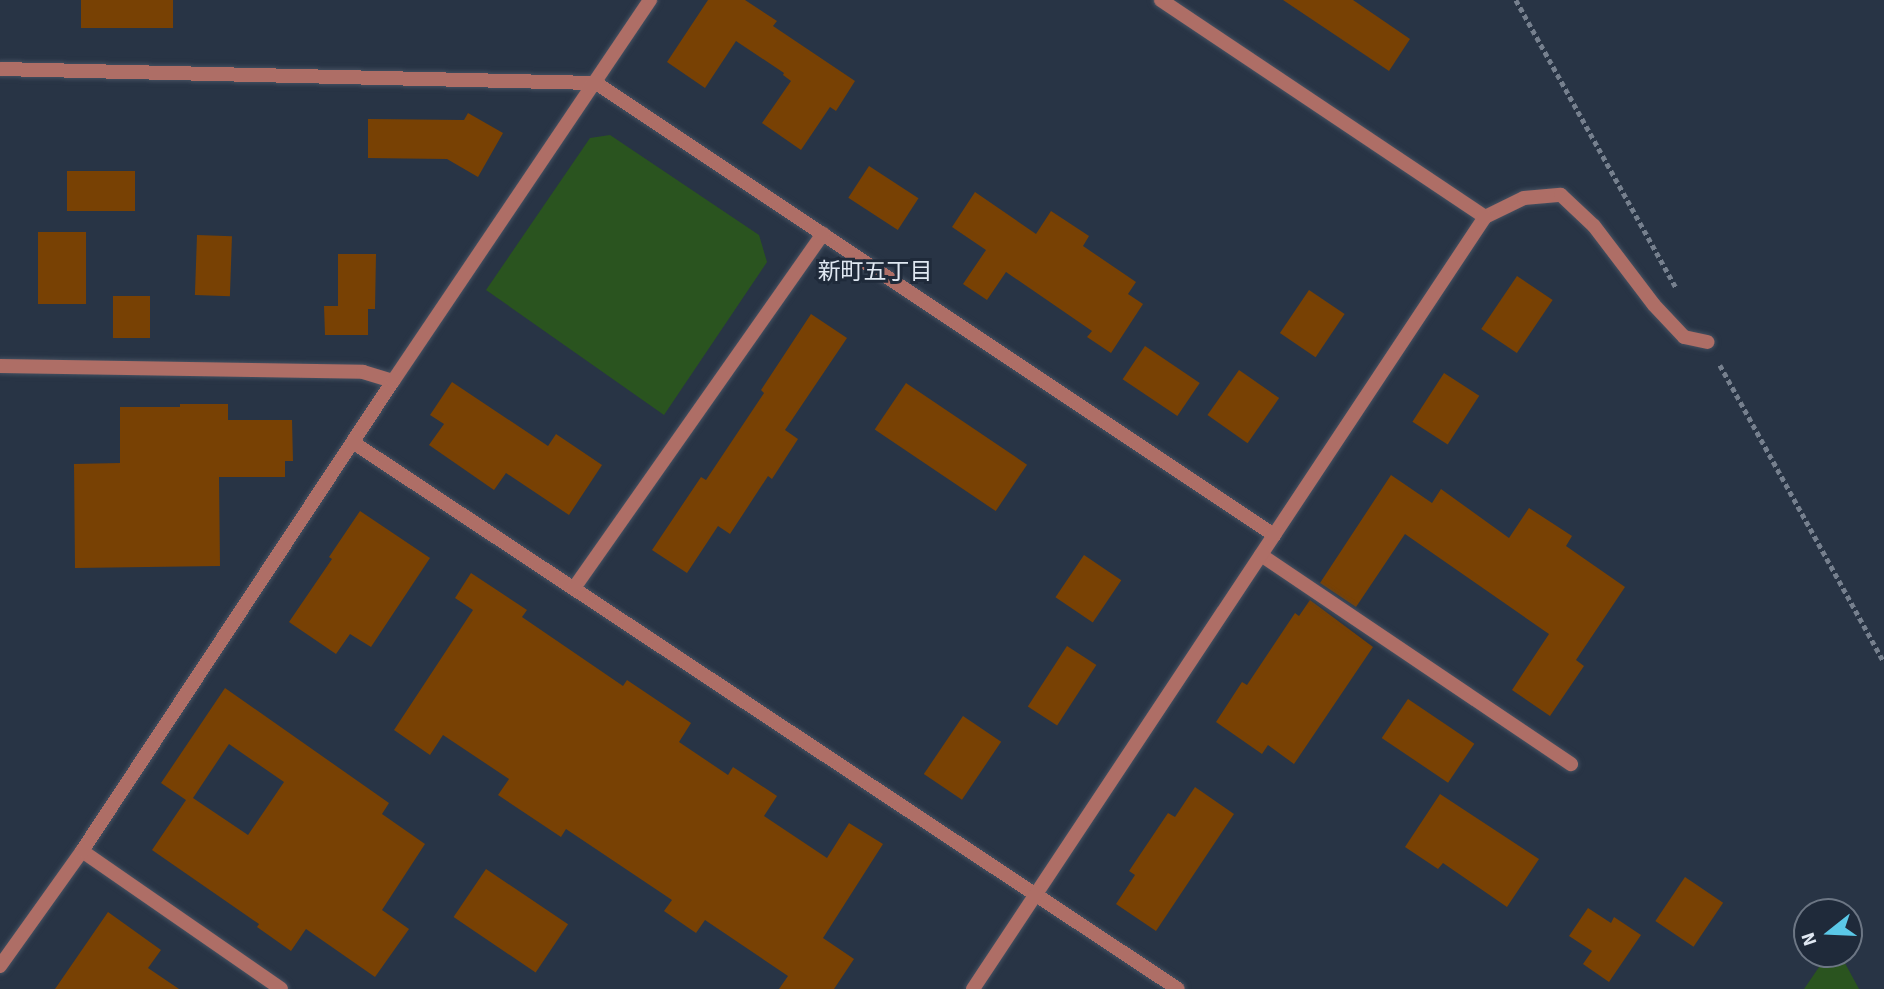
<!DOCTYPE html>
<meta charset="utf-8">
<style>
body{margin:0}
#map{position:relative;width:1884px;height:989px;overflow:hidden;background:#283445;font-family:"Source Sans 3","Noto Sans JP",sans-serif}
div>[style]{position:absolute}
.green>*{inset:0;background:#2a541f}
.building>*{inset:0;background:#784104;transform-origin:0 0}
.path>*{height:4.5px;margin-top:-2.25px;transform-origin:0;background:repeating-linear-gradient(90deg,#76808e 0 5px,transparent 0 8.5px)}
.roads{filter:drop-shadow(0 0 2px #455161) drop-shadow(0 0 2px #455161)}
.service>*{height:14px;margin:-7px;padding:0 7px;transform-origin:7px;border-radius:7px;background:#ae6e66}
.minor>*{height:14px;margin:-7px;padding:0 7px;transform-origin:7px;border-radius:7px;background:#ae6e66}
span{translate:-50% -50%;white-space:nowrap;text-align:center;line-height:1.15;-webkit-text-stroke:6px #1f2a3a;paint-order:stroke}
.neighbourhood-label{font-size:23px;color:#e0e8f2}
.north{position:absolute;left:1793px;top:898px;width:70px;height:70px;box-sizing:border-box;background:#1f2a3a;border:2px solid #6c7684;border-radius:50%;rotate:252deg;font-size:19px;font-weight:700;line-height:28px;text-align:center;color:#e0e8f2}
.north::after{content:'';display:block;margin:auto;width:24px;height:32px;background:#5bc8e7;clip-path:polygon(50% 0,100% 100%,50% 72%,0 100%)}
</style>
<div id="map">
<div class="green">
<i style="clip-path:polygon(610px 135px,759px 235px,767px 262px,664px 415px,486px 290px,590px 138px)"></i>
<i style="clip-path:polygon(1828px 954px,1840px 954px,1859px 989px,1804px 989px)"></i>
</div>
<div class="building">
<i style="left:81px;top:0;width:92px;height:28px"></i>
<i style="clip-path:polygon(708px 0,745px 0,777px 21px,773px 26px,855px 81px,836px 111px,830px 107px,801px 150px,762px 123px,791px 81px,783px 75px,784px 73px,736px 41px,705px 88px,667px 62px)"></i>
<i style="clip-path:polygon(1283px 0,1353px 0,1410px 39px,1389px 71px)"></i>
<i style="clip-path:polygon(468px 113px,503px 133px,478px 177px,447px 159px,368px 158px,368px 119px,464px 120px)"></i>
<i style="left:869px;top:166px;width:59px;height:38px;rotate:33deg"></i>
<i style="left:67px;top:171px;width:68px;height:40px"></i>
<i style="clip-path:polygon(975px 192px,1036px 234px,1051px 211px,1089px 236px,1083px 246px,1136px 282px,1128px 294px,1143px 304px,1111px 353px,1087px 337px,1092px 331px,1006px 272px,987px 300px,963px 284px,986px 250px,952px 227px)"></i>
<i style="left:38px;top:232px;width:48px;height:72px"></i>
<i style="left:197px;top:235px;width:35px;height:60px;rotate:2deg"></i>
<i style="clip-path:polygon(338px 254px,376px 254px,375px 309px,368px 309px,368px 335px,325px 335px,324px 306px,338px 306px)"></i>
<i style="left:1517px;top:276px;width:43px;height:64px;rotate:34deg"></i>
<i style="left:1309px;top:290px;width:43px;height:52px;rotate:34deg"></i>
<i style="left:113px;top:296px;width:37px;height:42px"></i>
<i style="clip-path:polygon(811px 314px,847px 338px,785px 430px,798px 439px,772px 479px,768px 476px,730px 534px,718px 526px,687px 573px,652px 550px,701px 477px,706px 480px,764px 393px,761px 390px)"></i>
<i style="left:1145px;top:346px;width:66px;height:40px;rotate:34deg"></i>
<i style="left:1239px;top:370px;width:49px;height:55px;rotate:35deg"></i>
<i style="left:1444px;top:373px;width:42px;height:58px;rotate:33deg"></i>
<i style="clip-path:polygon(452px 382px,548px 446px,556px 434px,602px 465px,569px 515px,506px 473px,494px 490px,429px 445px,444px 424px,430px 415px)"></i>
<i style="left:906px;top:383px;width:146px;height:56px;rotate:34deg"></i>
<i style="clip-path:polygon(180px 404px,228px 404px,228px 420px,292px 420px,293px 461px,285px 461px,285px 477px,219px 477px,220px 566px,75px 568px,74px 464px,120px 463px,120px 407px,180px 407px)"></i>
<i style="clip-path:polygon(1391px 475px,1432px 503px,1441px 489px,1509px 538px,1529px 508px,1572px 536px,1566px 546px,1625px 587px,1576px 660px,1584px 666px,1550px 716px,1512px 690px,1549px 634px,1405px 534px,1356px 607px,1320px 583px)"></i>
<i style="clip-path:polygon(360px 511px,430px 558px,371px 647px,350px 634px,336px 654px,289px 622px,332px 559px,329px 557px)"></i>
<i style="left:1084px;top:555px;width:45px;height:51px;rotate:34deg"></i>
<i style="clip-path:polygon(471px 573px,527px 610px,522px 617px,623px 686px,627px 680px,691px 723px,679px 742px,728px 775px,733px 767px,777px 796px,764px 816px,827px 858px,849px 823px,883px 844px,823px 938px,854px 959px,834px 989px,779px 989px,788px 976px,705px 920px,696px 933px,664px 911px,672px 900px,566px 829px,561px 837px,498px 795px,509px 779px,443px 735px,430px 755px,394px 730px,473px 610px,455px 598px)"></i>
<i style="clip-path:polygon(1310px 600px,1373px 647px,1294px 764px,1268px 745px,1262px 754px,1216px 722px,1242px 682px,1247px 685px,1295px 613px,1299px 616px)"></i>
<i style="left:1067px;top:646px;width:35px;height:72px;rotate:33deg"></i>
<i style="clip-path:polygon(evenodd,225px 688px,389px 803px,382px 814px,425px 844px,382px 910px,409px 929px,375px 977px,306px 929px,291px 951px,257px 927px,259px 924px,152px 850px,186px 800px,161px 783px,225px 688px,229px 744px,284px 782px,248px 835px,193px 798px,229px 744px)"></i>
<i style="left:1408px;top:699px;width:80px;height:47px;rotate:34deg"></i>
<i style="left:963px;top:716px;width:46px;height:70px;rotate:34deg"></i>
<i style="clip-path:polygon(1195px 787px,1234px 814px,1156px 931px,1116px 904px,1135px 875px,1129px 871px,1168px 813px,1175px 817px)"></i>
<i style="clip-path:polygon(1440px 794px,1539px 859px,1507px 907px,1443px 863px,1438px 869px,1405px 847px)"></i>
<i style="left:486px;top:869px;width:99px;height:58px;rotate:34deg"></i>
<i style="left:1685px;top:877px;width:46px;height:53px;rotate:34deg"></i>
<i style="clip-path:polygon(1588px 908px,1611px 923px,1614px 917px,1641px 935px,1609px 982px,1583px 964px,1592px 951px,1569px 936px)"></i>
<i style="clip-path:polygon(108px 912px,161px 950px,148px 968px,179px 989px,55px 989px)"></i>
</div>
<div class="path">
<i style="left:1516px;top:0;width:329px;rotate:60.9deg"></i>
<i style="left:1720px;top:365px;width:339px;rotate:61.1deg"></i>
</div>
<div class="roads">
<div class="service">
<i style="left:1485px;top:217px;width:43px;rotate:-26deg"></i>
<i style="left:1524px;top:198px;width:37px;rotate:-5deg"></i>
<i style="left:1561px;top:195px;width:45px;rotate:43.2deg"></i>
<i style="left:1594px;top:226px;width:99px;rotate:52.8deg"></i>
<i style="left:1654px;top:305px;width:44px;rotate:46.8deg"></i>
<i style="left:1684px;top:337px;width:24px;rotate:12deg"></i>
</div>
<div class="minor">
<i style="left:0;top:69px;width:596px;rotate:1.35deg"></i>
<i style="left:596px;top:83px;width:815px;rotate:33.69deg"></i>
<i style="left:0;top:366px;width:363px;rotate:0.9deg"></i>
<i style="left:363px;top:372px;width:31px;rotate:17deg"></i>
<i style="left:354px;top:443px;width:988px;rotate:33.53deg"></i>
<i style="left:1261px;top:555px;width:374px;rotate:34deg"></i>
<i style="left:574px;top:588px;width:433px;rotate:-54.9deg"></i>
<i style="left:82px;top:851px;width:242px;rotate:34.7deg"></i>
<i style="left:0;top:966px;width:141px;rotate:-54.5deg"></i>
<i style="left:82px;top:851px;width:564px;rotate:-56.51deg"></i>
<i style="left:393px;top:381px;width:460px;rotate:-56deg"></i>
<i style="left:973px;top:989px;width:926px;rotate:-56.45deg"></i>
<i style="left:1485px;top:217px;width:390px;rotate:-146.2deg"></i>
</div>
</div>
<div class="neighbourhood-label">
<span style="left:875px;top:272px">新町五丁目</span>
</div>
<div class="north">N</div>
</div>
